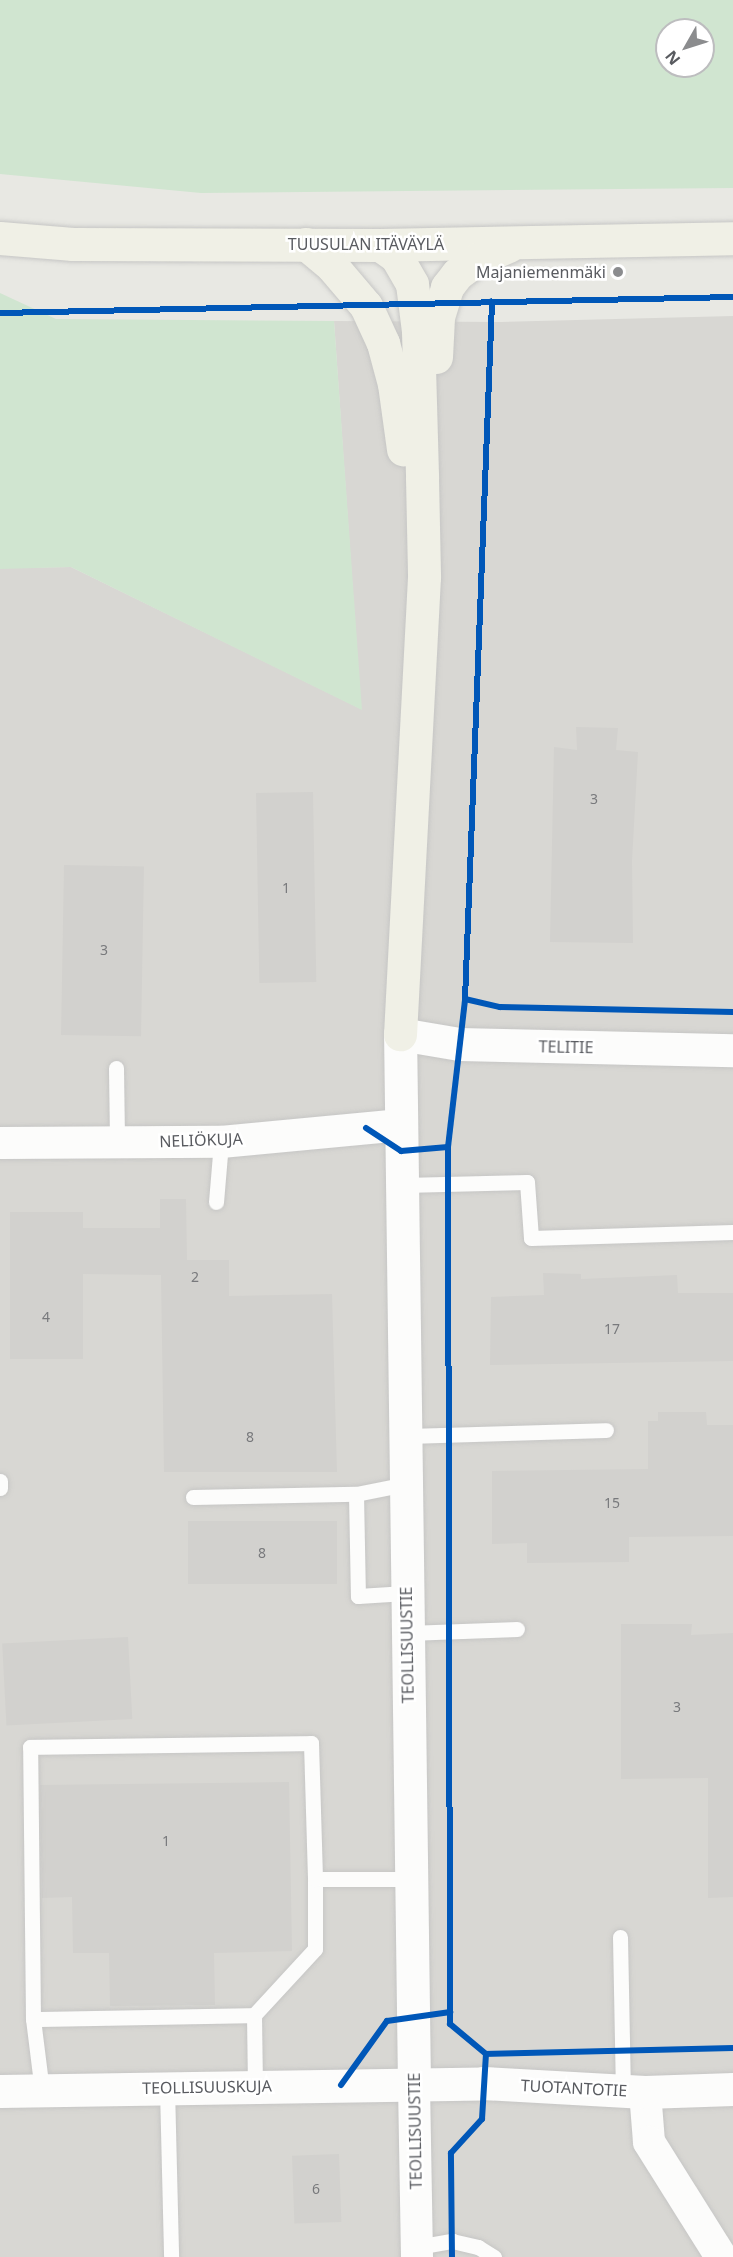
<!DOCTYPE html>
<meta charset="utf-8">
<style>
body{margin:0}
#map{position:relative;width:733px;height:2257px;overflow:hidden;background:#e8e8e3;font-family:"Noto Sans",sans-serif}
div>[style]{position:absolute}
.industrial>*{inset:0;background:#d8d7d3}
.green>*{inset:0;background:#d0e5d0}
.building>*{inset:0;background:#d2d1ce;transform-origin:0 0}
.roads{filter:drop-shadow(0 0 2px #c6c6c5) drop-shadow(0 0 2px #c6c6c5)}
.service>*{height:15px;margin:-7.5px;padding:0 7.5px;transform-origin:7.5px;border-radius:7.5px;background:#fcfcfb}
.minor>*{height:32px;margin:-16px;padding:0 16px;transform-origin:16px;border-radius:16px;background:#fcfcfb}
.tertiary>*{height:33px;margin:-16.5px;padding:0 16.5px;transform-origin:16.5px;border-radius:16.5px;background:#fcfcfb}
.primary>*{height:33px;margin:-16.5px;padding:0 16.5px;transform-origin:16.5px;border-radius:16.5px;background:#f0f0e6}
.cycleway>*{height:6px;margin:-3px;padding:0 3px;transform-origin:3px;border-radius:3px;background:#0057b8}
.dots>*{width:16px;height:16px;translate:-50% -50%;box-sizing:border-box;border:3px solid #fff;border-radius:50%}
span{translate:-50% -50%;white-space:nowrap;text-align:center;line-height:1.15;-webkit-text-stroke:5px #fff;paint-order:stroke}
.number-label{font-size:14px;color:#78797c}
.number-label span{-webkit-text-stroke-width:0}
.street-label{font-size:16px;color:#595b60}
.poi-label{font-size:16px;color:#595b60}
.right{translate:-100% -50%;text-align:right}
.north{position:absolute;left:655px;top:18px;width:60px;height:60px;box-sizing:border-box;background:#fff;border:2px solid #bdbdbf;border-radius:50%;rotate:231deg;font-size:16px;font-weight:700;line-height:24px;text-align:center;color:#595b60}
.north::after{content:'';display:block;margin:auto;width:21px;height:27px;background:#8b8c8e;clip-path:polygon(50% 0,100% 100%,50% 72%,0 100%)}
</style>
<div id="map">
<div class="industrial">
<i style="clip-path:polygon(733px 316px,733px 2257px,0 2257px,0 568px,71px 567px,361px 709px,334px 321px,501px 322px)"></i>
</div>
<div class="green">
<i style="clip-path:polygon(evenodd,0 0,733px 0,733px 188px,201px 193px,0 174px,0 0,667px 30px,703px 30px,703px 66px,667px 66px,667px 30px)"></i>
<i style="clip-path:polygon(0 293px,56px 319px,334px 321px,362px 710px,71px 567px,0 569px)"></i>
</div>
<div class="building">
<i style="clip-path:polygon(576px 727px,618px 728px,616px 750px,638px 752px,632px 861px,633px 943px,550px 942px,554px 747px,577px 750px)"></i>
<i style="left:313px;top:792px;width:190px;height:57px;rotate:89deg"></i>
<i style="left:64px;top:865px;width:80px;height:170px;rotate:1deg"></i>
<i style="clip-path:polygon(160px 1199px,186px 1199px,187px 1260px,229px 1260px,229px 1296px,332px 1294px,337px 1472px,164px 1472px,161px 1275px,83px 1274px,83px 1359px,10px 1359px,10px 1212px,83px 1212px,83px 1228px,160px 1228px)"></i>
<i style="clip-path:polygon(543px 1273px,581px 1274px,581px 1279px,677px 1275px,678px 1293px,733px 1293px,733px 1361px,490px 1365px,491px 1297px,544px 1295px)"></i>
<i style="clip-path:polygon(658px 1412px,706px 1412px,707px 1425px,733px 1425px,733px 1536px,629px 1537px,629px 1562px,527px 1563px,527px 1543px,492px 1544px,492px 1471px,648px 1469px,648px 1421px,658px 1421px)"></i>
<i style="left:337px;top:1521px;width:63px;height:149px;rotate:90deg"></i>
<i style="clip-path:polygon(621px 1624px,692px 1624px,691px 1635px,733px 1633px,733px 1897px,708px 1898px,708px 1778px,621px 1779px)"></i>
<i style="left:128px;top:1637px;width:82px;height:126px;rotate:87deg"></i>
<i style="clip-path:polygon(289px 1782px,292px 1951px,214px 1953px,215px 2005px,110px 2006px,109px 1953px,73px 1953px,72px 1897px,42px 1898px,40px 1785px)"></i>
<i style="left:339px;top:2154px;width:68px;height:47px;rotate:88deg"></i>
</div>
<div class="roads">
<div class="service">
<i style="left:116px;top:1068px;width:74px;rotate:89.2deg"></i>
<i style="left:403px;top:1185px;width:124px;rotate:-1.4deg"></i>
<i style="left:527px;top:1182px;width:56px;rotate:85.9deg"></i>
<i style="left:531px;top:1238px;width:202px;rotate:-1.7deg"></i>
<i style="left:216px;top:1202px;width:60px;rotate:-85.2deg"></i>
<i style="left:407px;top:1436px;width:199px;rotate:-1.7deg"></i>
<i style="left:0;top:1481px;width:7px;rotate:90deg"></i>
<i style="left:356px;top:1494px;width:102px;rotate:88.9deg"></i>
<i style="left:358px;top:1596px;width:48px;rotate:-3.6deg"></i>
<i style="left:193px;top:1497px;width:163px;rotate:-1.1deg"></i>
<i style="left:356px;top:1494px;width:51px;rotate:-11.3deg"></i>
<i style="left:408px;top:1633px;width:109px;rotate:-2.1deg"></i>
<i style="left:620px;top:1937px;width:154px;rotate:88.9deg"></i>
<i style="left:254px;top:2015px;width:90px;rotate:-47.3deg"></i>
<i style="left:315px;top:1949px;width:70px;rotate:-90deg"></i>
<i style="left:315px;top:1879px;width:94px"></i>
<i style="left:33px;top:2019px;width:221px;rotate:-1deg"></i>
<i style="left:254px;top:2015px;width:70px;rotate:89.2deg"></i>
<i style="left:167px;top:2088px;width:169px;rotate:88.6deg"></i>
<i style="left:42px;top:2091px;width:73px;rotate:-97.1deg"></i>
<i style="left:33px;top:2019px;width:272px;rotate:-90.6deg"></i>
<i style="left:30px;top:1747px;width:281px;rotate:-0.8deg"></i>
<i style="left:311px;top:1743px;width:136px;rotate:88.3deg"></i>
<i style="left:417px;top:2247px;width:36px;rotate:-10deg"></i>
<i style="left:452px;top:2241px;width:27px;rotate:13deg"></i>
<i style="left:478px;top:2247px;width:19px;rotate:32deg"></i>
</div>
<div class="minor">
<i style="left:0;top:1143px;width:221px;rotate:-0.3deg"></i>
<i style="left:221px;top:1142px;width:181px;rotate:-5.4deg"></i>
<i style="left:414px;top:2085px;width:172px;rotate:89deg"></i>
<i style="left:645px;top:2092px;width:50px;rotate:85.4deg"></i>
<i style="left:649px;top:2142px;width:136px;rotate:57.9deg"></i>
</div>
<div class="tertiary">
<i style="left:414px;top:2085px;width:1051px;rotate:-90.76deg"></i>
<i style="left:400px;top:1034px;width:60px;rotate:9.6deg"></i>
<i style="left:459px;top:1044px;width:274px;rotate:1.3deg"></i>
<i style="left:0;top:2091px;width:483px;rotate:-0.9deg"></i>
<i style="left:483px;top:2083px;width:162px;rotate:3.2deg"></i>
<i style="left:645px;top:2092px;width:88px;rotate:-2deg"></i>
</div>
<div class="primary">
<i style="left:0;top:238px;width:73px;rotate:4.7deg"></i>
<i style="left:73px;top:244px;width:307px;rotate:0.2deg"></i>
<i style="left:380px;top:245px;width:353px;rotate:-1.1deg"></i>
<i style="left:306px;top:244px;width:34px;rotate:40deg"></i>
<i style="left:332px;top:266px;width:52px;rotate:49.6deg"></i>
<i style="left:366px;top:306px;width:41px;rotate:65.3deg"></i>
<i style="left:383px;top:343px;width:42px;rotate:75deg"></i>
<i style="left:394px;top:384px;width:66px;rotate:82.1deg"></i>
<i style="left:380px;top:245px;width:19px;rotate:35deg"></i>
<i style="left:396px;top:256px;width:32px;rotate:60deg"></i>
<i style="left:412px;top:284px;width:47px;rotate:82.7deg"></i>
<i style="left:418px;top:331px;width:147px;rotate:88.4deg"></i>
<i style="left:422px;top:478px;width:99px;rotate:88.8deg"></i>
<i style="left:424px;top:577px;width:458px;rotate:93deg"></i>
<i style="left:436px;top:357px;width:40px;rotate:-87.1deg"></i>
<i style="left:438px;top:317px;width:31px;rotate:-73deg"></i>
<i style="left:447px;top:287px;width:16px;rotate:-52deg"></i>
<i style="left:457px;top:274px;width:26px;rotate:-36deg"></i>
<i style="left:478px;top:259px;width:33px;rotate:-23deg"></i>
</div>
</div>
<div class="cycleway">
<i style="left:0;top:313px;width:733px;rotate:-1.25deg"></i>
<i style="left:465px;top:999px;width:36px;rotate:13deg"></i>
<i style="left:500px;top:1007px;width:233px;rotate:1.2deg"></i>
<i style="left:366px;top:1128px;width:42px;rotate:33.3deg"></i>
<i style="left:401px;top:1151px;width:47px;rotate:-4.9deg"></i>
<i style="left:486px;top:2054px;width:247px;rotate:-1.4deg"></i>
<i style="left:341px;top:2085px;width:79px;rotate:-54.3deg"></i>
<i style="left:387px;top:2021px;width:64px;rotate:-8.1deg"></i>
<i style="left:452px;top:2257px;width:104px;rotate:-90.6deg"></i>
<i style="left:451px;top:2153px;width:46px;rotate:-47.6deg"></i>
<i style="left:482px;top:2119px;width:65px;rotate:-86.5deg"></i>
<i style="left:486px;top:2054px;width:47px;rotate:-140.2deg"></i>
<i style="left:450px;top:2024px;width:877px;rotate:-90.13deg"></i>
<i style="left:448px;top:1147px;width:149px;rotate:-83.4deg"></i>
<i style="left:465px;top:999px;width:698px;rotate:-87.78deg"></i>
</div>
<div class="dots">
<i style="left:618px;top:272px;background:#8b8c8e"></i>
</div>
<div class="number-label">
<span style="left:594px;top:799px">3</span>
<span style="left:286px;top:888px">1</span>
<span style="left:104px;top:950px">3</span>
<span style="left:195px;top:1277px">2</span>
<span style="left:46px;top:1317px">4</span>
<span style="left:612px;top:1329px">17</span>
<span style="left:250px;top:1437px">8</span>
<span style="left:612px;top:1503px">15</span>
<span style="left:262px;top:1553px">8</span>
<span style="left:677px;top:1707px">3</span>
<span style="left:166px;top:1841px">1</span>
<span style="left:316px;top:2189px">6</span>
</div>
<div class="street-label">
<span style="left:366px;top:244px">TUUSULAN ITÄVÄYLÄ</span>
<span style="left:566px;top:1047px;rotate:1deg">TELITIE</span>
<span style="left:201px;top:1140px;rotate:-2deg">NELIÖKUJA</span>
<span style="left:407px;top:1645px;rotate:-91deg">TEOLLISUUSTIE</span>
<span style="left:207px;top:2087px;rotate:-1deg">TEOLLISUUSKUJA</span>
<span style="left:574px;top:2088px;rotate:3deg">TUOTANTOTIE</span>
<span style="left:415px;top:2131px;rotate:-91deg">TEOLLISUUSTIE</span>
</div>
<div class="poi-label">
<span class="right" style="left:606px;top:272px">Majaniemenmäki</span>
</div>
<div class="north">N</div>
</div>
